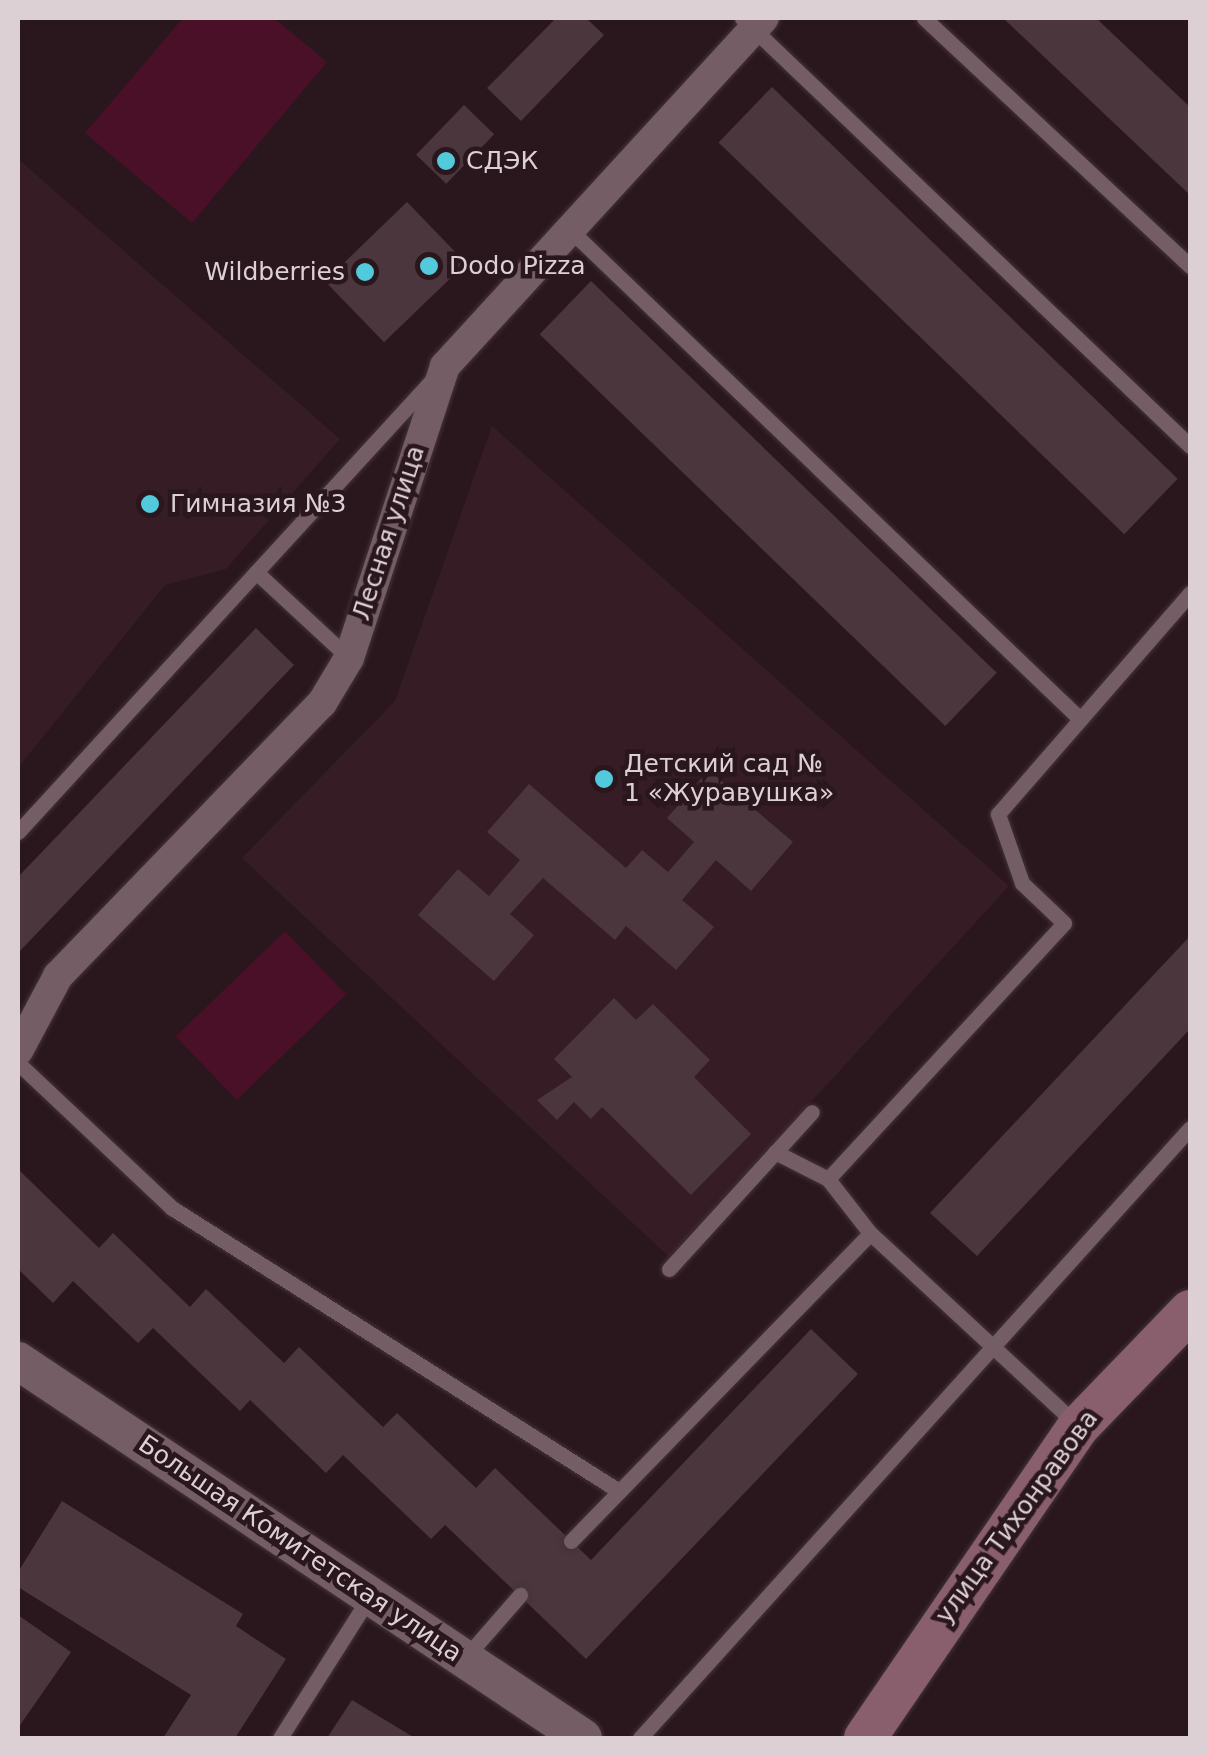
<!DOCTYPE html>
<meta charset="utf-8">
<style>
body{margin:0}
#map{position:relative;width:1208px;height:1756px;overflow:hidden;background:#2a171d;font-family:"DejaVu Sans",sans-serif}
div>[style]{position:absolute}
.built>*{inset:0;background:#361c25}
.green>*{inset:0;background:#491028;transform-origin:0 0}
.building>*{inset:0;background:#4a363c;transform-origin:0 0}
.roads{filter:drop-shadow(0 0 2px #423439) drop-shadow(0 0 2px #423439)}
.service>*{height:15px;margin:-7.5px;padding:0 7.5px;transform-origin:7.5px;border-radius:7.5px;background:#745d64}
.minor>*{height:30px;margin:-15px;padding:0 15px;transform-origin:15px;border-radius:15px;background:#745d64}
.tertiary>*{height:38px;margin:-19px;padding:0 19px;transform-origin:19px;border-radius:19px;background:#745d64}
.secondary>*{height:42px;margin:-21px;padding:0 21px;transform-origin:21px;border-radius:21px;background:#895f6d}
.dots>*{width:28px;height:28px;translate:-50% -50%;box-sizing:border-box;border:5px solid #2a171d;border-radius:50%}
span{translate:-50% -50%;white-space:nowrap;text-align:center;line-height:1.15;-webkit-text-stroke:9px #2a171d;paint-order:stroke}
.poi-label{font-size:25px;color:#ddd0d4}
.left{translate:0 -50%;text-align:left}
.right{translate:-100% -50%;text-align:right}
.street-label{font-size:25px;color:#ddd0d4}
.frame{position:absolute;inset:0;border:20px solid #ddd0d4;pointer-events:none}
</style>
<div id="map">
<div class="built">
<i style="clip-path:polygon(18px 159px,340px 439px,226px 569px,165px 585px,18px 768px)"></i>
<i style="clip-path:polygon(492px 426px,1009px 886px,669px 1257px,242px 858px,395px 701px)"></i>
</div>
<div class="green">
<i style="clip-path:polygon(183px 18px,274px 18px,327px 62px,192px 223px,85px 133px)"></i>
<i style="left:285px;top:931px;width:88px;height:152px;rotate:46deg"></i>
</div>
<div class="building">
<i style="clip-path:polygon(556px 18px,586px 18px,604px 35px,521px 121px,487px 88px)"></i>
<i style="clip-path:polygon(1003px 18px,1096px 18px,1190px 107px,1190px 195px)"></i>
<i style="left:772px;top:87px;width:564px;height:77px;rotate:44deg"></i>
<i style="left:464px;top:105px;width:42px;height:69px;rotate:44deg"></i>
<i style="left:407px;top:202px;width:85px;height:114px;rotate:46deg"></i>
<i style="left:591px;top:281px;width:564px;height:74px;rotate:44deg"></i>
<i style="clip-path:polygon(256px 628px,294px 665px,18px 953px,18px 877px)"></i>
<i style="clip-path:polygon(709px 770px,793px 842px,751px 891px,716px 860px,682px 900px,714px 927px,676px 970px,626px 926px,615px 940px,543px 878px,510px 914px,534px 935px,494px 981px,418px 915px,458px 869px,489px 896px,520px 860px,487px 832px,529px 784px,626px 868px,642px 850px,668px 872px,694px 842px,667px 818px)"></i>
<i style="clip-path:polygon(1190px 936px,1190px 1029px,977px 1256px,930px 1213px)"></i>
<i style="clip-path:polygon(614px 998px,636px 1020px,653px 1004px,710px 1060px,694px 1077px,751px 1134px,691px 1195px,602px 1107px,591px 1119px,574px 1102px,557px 1120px,537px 1100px,572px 1077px,554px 1059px)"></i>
<i style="clip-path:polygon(18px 1169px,99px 1248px,113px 1233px,190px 1307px,206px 1289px,284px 1363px,299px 1347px,383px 1427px,397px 1413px,476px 1488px,495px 1468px,591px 1560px,811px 1329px,858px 1374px,586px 1659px,445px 1525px,431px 1539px,343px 1455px,326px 1473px,250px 1400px,240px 1411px,153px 1328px,138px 1343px,73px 1281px,53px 1303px,18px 1269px)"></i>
<i style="clip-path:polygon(62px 1501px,243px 1614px,236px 1626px,286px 1659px,235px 1738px,163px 1738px,191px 1695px,18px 1587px,18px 1572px)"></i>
<i style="clip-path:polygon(18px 1615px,71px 1652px,18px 1728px)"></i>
<i style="clip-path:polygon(352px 1700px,415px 1738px,327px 1738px)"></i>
</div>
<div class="roads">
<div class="service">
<i style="left:742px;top:18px;width:620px;rotate:43.69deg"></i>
<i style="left:924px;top:18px;width:364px;rotate:43deg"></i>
<i style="left:567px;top:227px;width:711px;rotate:43.8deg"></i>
<i style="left:256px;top:572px;width:127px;rotate:42.8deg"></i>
<i style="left:18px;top:832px;width:613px;rotate:-47.51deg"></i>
<i style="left:18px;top:1063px;width:212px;rotate:43.3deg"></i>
<i style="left:172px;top:1208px;width:529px;rotate:32.34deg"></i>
<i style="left:775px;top:1152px;width:59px;rotate:27deg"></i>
<i style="left:870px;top:1233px;width:68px;rotate:-127.9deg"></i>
<i style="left:828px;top:1179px;width:348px;rotate:-47.3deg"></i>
<i style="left:1064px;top:923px;width:58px;rotate:-136.4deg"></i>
<i style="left:1022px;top:883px;width:73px;rotate:-109.2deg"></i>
<i style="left:998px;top:814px;width:293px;rotate:-49deg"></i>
<i style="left:669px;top:1269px;width:212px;rotate:-47.7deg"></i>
<i style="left:571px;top:1541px;width:429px;rotate:-45.8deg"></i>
<i style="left:870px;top:1233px;width:281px;rotate:42.8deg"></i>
<i style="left:465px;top:1658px;width:84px;rotate:-48.9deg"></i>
<i style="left:280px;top:1738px;width:166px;rotate:-57.6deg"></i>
<i style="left:640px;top:1738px;width:821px;rotate:-47.96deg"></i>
</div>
<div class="minor">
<i style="left:18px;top:1051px;width:85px;rotate:-61.9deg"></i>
<i style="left:58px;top:976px;width:380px;rotate:-46deg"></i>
<i style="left:322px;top:703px;width:52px;rotate:-59deg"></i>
<i style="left:349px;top:658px;width:307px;rotate:-71.8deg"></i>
<i style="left:445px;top:366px;width:472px;rotate:-47.5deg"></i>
</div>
<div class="tertiary">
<i style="left:18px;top:1361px;width:679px;rotate:33.71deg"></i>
</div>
<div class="secondary">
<i style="left:865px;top:1738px;width:378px;rotate:-55.6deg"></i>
<i style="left:1079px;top:1426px;width:160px;rotate:-46deg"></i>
</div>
</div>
<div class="dots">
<i style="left:446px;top:161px;background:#53cadc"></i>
<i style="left:429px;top:266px;background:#53cadc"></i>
<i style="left:365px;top:272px;background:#53cadc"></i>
<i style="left:150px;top:504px;background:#53cadc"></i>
<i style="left:604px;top:779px;background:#53cadc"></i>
</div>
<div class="poi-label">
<span class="left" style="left:466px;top:161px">СДЭК</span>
<span class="left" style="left:449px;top:266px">Dodo Pizza</span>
<span class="right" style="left:345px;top:272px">Wildberries</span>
<span class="left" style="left:170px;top:504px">Гимназия №3</span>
<span class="left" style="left:624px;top:779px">Детский сад №<br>1 «Журавушка»</span>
</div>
<div class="street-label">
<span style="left:389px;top:533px;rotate:-72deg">Лесная улица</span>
<span style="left:1017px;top:1517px;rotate:-54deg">улица Тихонравова</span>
<span style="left:300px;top:1549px;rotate:34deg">Большая Комитетская улица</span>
</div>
<div class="frame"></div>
</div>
